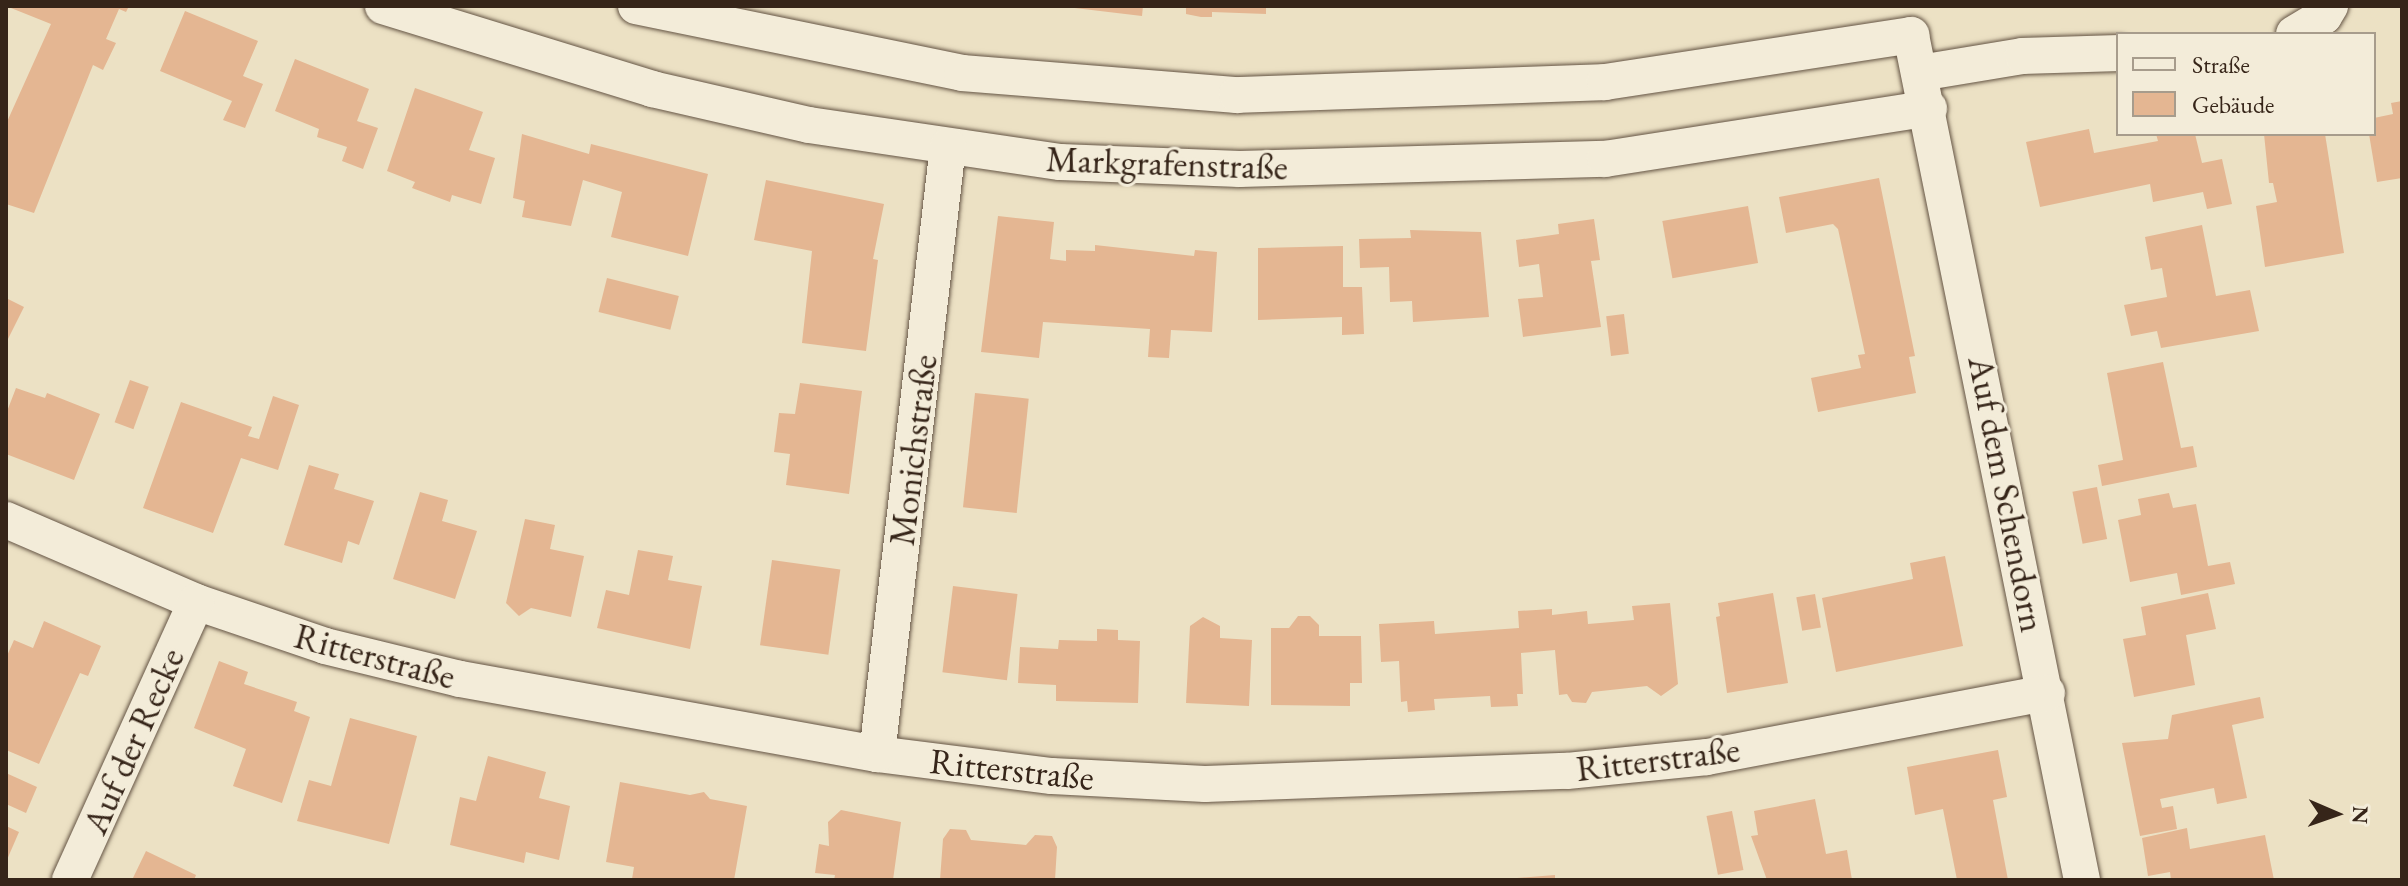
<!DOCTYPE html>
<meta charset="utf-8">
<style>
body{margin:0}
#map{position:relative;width:2408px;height:886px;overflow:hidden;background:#ece1c4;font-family:"EB Garamond",serif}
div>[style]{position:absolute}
.building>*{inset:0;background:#e4b692;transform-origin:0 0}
.roads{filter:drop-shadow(0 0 2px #645444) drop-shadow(0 0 2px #645444)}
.street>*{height:36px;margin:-18px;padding:0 18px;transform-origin:18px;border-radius:18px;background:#f3ecd9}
span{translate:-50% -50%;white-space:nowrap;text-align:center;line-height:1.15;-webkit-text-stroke:6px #f3ecd9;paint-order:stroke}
.street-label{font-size:36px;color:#362519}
.frame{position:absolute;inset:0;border:8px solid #362519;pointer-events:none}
.legend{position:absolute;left:2116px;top:32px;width:260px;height:104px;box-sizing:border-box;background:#f3ecd9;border:2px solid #a79c8c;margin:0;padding:10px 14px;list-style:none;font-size:24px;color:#362519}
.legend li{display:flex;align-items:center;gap:16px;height:40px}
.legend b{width:40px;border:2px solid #a79c8c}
.north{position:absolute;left:2296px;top:774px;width:80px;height:80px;-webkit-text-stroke:6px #f3ecd9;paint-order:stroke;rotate:92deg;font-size:22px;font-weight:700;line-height:32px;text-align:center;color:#362519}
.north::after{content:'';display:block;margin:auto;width:28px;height:36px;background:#362519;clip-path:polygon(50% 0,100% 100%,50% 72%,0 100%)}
</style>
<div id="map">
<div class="building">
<i style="clip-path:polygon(6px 6px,129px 6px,126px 12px,119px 9px,106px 39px,116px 43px,103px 70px,93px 65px,34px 213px,6px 204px,6px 124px,51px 24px)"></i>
<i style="clip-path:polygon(1058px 6px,1143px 6px,1142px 16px)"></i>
<i style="clip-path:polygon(1186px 6px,1266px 6px,1266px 14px,1212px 12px,1212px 17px,1201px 17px,1186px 14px)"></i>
<i style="clip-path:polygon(185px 11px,258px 41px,243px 76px,263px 84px,245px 128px,223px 120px,232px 101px,160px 71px)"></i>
<i style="clip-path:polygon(295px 59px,369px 89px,357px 121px,378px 128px,363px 169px,342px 161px,347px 147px,317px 137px,319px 129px,275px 111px)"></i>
<i style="clip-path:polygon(415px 88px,483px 112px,469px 150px,495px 158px,481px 204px,452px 195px,450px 202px,412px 188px,415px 182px,387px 171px)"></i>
<i style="clip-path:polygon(2402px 101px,2402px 178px,2377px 182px,2369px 134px,2374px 134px,2374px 118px,2393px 114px,2391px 103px)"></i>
<i style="clip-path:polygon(2089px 129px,2094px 153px,2158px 141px,2156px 134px,2195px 134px,2202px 163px,2222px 159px,2232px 204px,2207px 209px,2203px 192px,2153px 202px,2150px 184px,2040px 207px,2026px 142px)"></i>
<i style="clip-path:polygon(522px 134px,589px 154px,591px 144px,708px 174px,688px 256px,611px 237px,622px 192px,583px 180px,571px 226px,522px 217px,525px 201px,513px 198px)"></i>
<i style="clip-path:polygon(2264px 134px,2325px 134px,2344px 253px,2265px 267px,2256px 206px,2277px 202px,2273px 183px,2269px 183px)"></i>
<i style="clip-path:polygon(1879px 178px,1915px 356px,1909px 357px,1916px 393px,1818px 412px,1811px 378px,1861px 368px,1858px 355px,1865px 354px,1838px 229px,1833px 224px,1786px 233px,1779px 197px)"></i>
<i style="clip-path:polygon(766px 180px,884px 204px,873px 259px,878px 260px,866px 351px,802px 343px,812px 251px,754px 240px)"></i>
<i style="left:1748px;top:206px;width:58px;height:87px;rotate:80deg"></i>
<i style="clip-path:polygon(998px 216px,1054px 222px,1050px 259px,1066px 261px,1066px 250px,1095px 251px,1095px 245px,1194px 256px,1195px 250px,1217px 252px,1212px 332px,1171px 330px,1169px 358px,1148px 357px,1150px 329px,1043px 322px,1039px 358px,981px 352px)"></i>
<i style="clip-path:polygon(1594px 219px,1600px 260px,1591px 261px,1601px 327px,1523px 337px,1518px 299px,1543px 297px,1539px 264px,1519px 267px,1516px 240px,1559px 234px,1558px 224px)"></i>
<i style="clip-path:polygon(2202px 225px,2216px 296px,2250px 290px,2259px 331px,2161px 348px,2157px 331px,2131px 336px,2124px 305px,2167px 297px,2162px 268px,2151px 270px,2145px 237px)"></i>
<i style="clip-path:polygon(1410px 230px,1481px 232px,1489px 317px,1413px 322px,1412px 301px,1390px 302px,1389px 267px,1360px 268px,1359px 239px,1411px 238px)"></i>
<i style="clip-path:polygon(1343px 246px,1343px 287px,1362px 287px,1364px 334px,1342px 335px,1342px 317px,1258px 320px,1258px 248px)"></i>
<i style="left:607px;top:278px;width:74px;height:35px;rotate:14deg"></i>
<i style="clip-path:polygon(6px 298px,24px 307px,6px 343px)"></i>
<i style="left:1624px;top:314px;width:40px;height:18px;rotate:83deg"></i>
<i style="clip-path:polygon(2163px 362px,2181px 448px,2193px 446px,2197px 467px,2102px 486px,2098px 465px,2123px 460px,2107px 373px)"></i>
<i style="left:130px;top:380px;width:20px;height:45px;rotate:20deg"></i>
<i style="clip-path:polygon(800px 383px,862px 391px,849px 494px,786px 485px,790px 454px,774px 452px,779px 413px,795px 414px)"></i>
<i style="clip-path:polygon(16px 388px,45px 398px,47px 393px,100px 414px,74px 480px,6px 454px,6px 414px)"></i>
<i style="left:975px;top:393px;width:54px;height:115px;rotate:6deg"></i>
<i style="clip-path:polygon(273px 396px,299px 405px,278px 470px,241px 458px,213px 533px,143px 508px,181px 402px,252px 427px,248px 436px,259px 439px)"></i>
<i style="clip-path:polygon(309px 465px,339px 474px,334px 489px,374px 501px,359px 545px,348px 541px,342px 563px,284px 545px)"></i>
<i style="left:2097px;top:487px;width:53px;height:25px;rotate:79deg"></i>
<i style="clip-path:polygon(420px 492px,448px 500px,442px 521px,477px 531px,455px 599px,393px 579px)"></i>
<i style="clip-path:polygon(2169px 493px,2173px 508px,2196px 504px,2208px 566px,2230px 562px,2235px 584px,2181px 595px,2177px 573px,2130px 582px,2118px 520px,2141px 515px,2138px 499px)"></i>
<i style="clip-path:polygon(525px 519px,555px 525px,550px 549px,584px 556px,571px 617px,531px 608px,519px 616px,506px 603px)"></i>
<i style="clip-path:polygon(638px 550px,673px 556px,668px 580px,702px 586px,690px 649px,597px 628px,606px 590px,629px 595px)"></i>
<i style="clip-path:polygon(1945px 556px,1963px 646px,1836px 672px,1822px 598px,1913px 579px,1910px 563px)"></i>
<i style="left:772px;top:560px;width:69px;height:86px;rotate:8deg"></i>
<i style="left:953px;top:586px;width:65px;height:87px;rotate:7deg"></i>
<i style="clip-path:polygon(1773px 593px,1788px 683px,1727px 693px,1716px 617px,1720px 616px,1718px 603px)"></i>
<i style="clip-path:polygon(2208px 593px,2216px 629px,2186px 635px,2195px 685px,2134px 697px,2123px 639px,2146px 635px,2141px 607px)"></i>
<i style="left:1815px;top:594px;width:34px;height:19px;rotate:80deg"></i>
<i style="clip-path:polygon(1670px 603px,1678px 684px,1661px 696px,1647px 686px,1592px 692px,1586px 703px,1572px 702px,1567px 694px,1559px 695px,1555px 650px,1521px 653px,1523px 694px,1517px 694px,1518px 706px,1491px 707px,1490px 696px,1434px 699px,1435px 710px,1408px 712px,1407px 701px,1401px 702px,1399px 661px,1381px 662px,1379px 624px,1434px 621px,1435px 634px,1519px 628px,1518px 611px,1552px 609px,1552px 615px,1587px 611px,1588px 624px,1612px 622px,1634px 620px,1632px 606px)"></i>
<i style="clip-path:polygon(1298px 616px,1310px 616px,1319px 625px,1319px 636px,1361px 636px,1362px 683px,1350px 683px,1350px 706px,1271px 705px,1271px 628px,1289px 628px)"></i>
<i style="clip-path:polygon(1203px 617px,1220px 626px,1220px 638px,1252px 640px,1249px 706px,1186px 703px,1190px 626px)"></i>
<i style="clip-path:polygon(44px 621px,101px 646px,88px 676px,80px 673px,39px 764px,6px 750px,6px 658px,14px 640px,33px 648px)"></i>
<i style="clip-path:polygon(1097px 629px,1118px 630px,1118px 640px,1140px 641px,1138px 703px,1056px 701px,1056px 685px,1018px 683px,1020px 647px,1058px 649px,1059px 640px,1097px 641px)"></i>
<i style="clip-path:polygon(219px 661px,248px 672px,244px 684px,297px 702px,294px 711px,310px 717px,282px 803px,233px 786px,246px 749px,194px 728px)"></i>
<i style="clip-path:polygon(2260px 697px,2264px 718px,2232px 725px,2247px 798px,2217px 804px,2214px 788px,2160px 799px,2162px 808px,2173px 806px,2177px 829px,2140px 836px,2122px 743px,2168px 739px,2172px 715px)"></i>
<i style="clip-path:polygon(350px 718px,417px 736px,389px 844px,297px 821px,309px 780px,331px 786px)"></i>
<i style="clip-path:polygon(1998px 750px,2007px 797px,1993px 800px,2008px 880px,1957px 880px,1943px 809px,1915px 815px,1907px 767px)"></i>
<i style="clip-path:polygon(488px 756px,546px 772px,539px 798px,570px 806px,559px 860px,526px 852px,524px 863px,450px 845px,460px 797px,476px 801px)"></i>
<i style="clip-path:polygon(6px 773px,37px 787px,26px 813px,6px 804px)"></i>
<i style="clip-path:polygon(620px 782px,690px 795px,704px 792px,710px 799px,747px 806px,734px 880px,637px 880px,632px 879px,634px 867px,606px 862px)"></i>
<i style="clip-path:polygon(1815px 799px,1826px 854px,1847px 850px,1852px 880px,1767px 880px,1751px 836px,1758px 835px,1754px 811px)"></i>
<i style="clip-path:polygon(841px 810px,901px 822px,893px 880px,834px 880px,835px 875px,815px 873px,819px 844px,829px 846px,828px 822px)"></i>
<i style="left:1732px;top:811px;width:60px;height:26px;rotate:79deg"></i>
<i style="clip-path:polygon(6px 826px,19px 832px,6px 862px)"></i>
<i style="clip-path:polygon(2187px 828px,2190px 849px,2265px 835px,2274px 880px,2171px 880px,2170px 872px,2148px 876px,2142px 838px)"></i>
<i style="clip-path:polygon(950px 829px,966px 830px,971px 840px,1026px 845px,1035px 835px,1052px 836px,1057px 847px,1055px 880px,940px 880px,943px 839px)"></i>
<i style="clip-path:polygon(146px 851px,196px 875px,194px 880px,132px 880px)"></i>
<i style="clip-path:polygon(1555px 875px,1555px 880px,1517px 880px,1517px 878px)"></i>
</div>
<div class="roads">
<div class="street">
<i style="left:383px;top:6px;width:282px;rotate:17.1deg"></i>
<i style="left:652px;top:89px;width:161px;rotate:12.9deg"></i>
<i style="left:809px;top:125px;width:254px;rotate:8.4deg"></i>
<i style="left:1060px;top:162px;width:180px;rotate:2.2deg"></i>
<i style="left:1240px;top:169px;width:365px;rotate:-1.6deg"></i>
<i style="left:1605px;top:159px;width:328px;rotate:-8.9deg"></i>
<i style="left:636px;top:6px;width:333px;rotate:11.6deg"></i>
<i style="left:962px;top:73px;width:276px;rotate:4.6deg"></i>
<i style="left:1237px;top:95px;width:368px;rotate:-2deg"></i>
<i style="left:1605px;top:82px;width:310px;rotate:-8.7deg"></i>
<i style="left:1911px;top:35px;width:862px;rotate:78.56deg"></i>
<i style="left:2294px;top:34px;width:35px;rotate:-31deg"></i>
<i style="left:2324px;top:16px;width:12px;rotate:-59deg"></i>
<i style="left:1920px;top:73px;width:104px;rotate:-9.4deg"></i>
<i style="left:2023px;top:56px;width:95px;rotate:-1.8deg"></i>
<i style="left:6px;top:520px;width:207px;rotate:23.3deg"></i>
<i style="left:196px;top:602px;width:136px;rotate:18.8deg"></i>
<i style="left:325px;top:646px;width:139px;rotate:13.7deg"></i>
<i style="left:460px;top:679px;width:424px;rotate:10.2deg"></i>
<i style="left:877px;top:754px;width:176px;rotate:7.2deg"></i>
<i style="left:1052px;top:776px;width:153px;rotate:3deg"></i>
<i style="left:1205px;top:784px;width:362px;rotate:-2.1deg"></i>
<i style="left:1567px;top:771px;width:141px;rotate:-5.7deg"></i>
<i style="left:1707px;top:757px;width:346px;rotate:-10.7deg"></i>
<i style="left:877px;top:754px;width:612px;rotate:-83.34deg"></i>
<i style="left:70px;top:880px;width:305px;rotate:-65.6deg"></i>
</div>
</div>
<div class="street-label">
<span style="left:1167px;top:163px;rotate:2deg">Markgrafenstraße</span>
<span style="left:913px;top:450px;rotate:-83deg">Monichstraße</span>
<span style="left:2007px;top:494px;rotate:79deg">Auf dem Schendorn</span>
<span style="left:375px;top:656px;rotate:15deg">Ritterstraße</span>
<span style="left:133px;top:741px;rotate:-66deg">Auf der Recke</span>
<span style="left:1658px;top:759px;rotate:-7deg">Ritterstraße</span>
<span style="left:1012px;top:769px;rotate:6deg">Ritterstraße</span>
</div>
<div class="frame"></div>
<ul class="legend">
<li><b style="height:10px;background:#f3ecd9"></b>Straße</li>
<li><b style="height:22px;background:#e4b692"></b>Gebäude</li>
</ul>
<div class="north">N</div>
</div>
